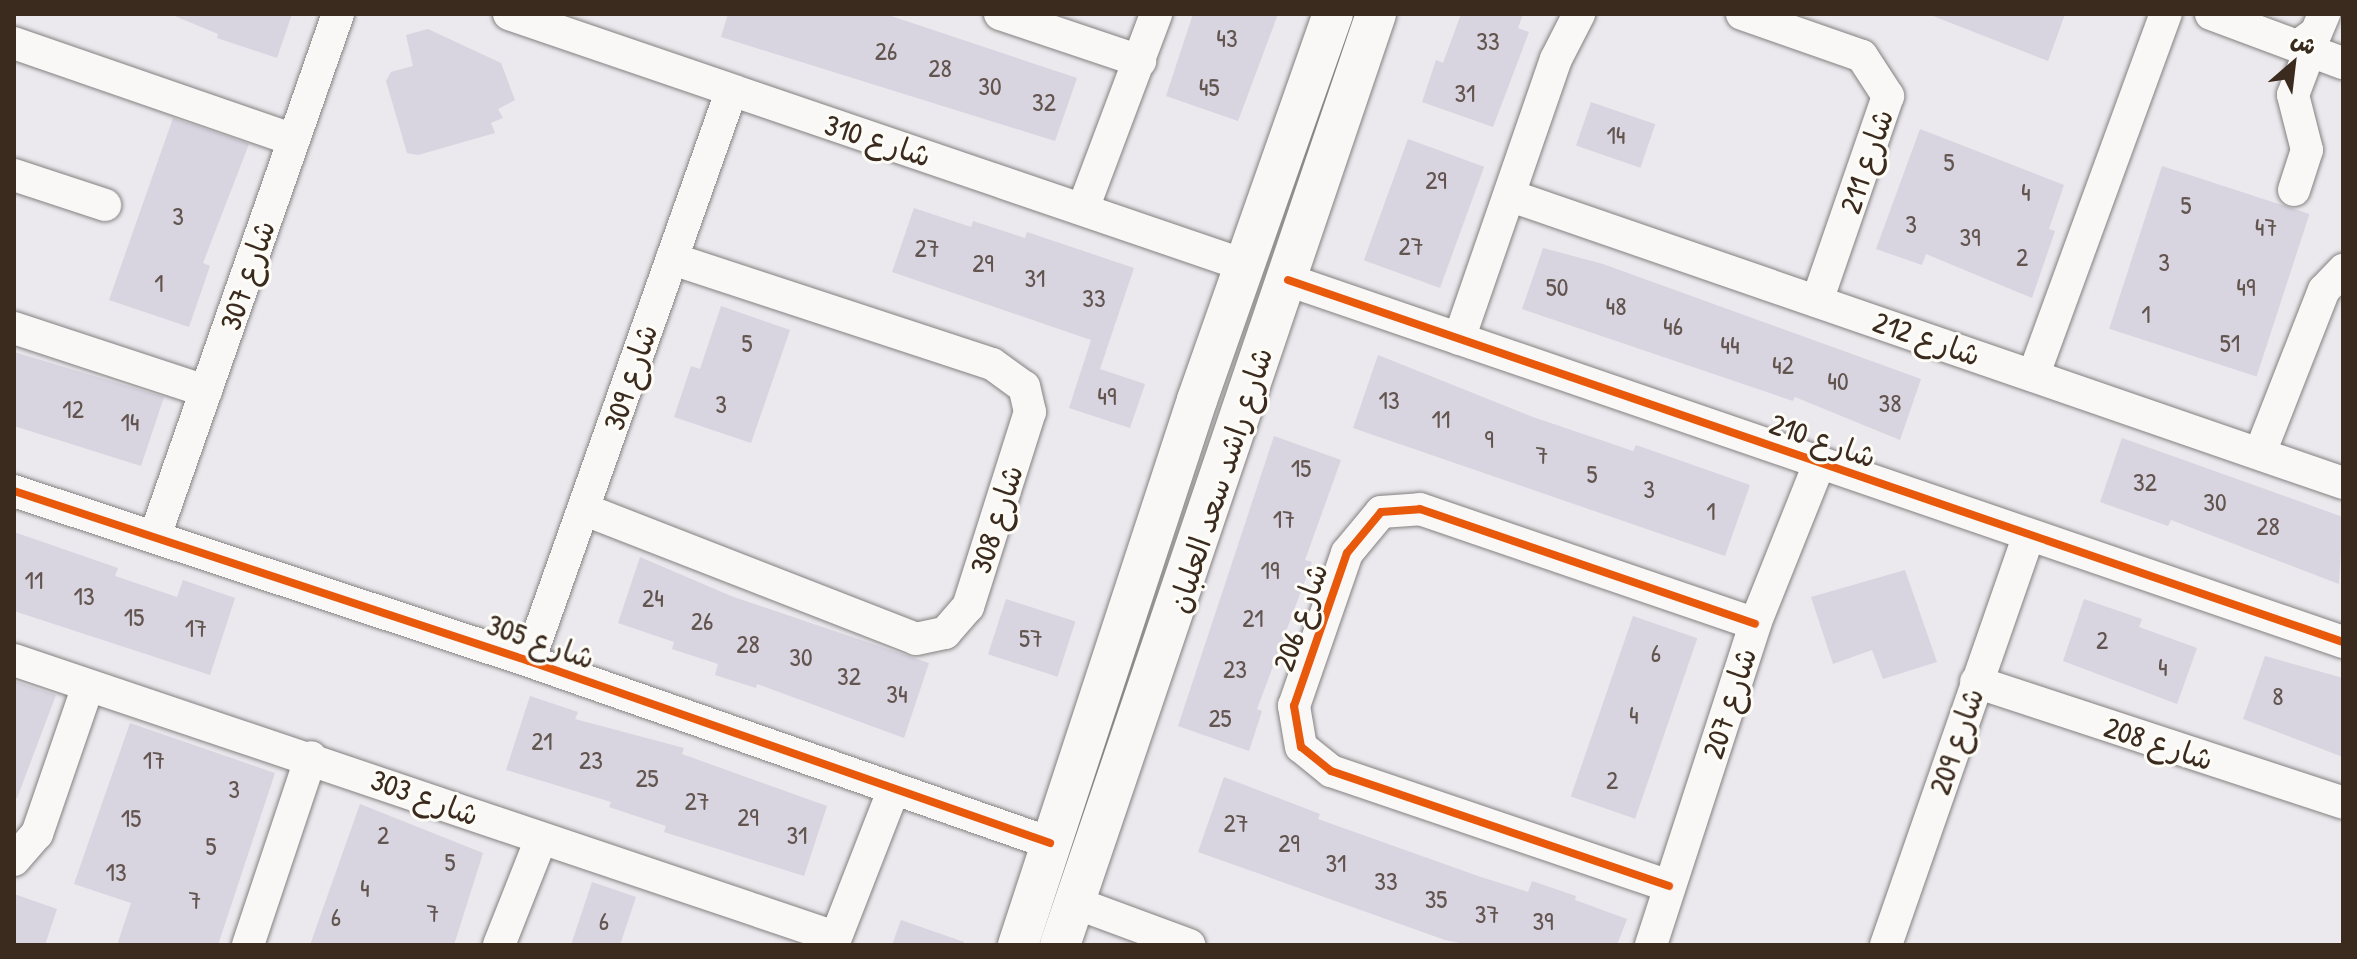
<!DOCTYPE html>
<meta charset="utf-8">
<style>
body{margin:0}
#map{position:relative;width:2357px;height:959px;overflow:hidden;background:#ebe9ee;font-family:"Patrick Hand","Playpen Sans Arabic",sans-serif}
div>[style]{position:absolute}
.building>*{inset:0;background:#d8d4e0;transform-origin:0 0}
.roads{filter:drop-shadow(0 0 2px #858181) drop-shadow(0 0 2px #858181)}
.minor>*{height:32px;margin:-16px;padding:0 16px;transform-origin:16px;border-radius:16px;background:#f9f8f7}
.major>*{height:40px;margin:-20px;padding:0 20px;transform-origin:20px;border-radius:20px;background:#f9f8f7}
.cycleway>*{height:8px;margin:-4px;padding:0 4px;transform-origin:4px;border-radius:4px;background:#e8590c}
span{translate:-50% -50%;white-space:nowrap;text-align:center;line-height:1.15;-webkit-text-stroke:6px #fdfcf7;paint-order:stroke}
.number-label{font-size:26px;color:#62544e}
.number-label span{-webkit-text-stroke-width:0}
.street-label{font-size:30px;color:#3b2a1e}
.frame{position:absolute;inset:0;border:16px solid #3b2a1e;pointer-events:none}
.north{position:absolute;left:2253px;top:24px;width:80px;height:80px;-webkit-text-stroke:6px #fdfcf7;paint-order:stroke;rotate:28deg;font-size:22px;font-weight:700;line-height:32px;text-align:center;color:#3b2a1e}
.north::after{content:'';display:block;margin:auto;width:28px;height:36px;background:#3b2a1e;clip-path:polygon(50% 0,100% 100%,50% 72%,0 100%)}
</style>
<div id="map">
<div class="building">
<i style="clip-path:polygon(170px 14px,292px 14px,277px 58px,217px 38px,218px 34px)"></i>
<i style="clip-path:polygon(728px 14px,885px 14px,1077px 78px,1055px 141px,721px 37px)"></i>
<i style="clip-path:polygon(1193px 14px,1278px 14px,1238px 121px,1166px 96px)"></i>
<i style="clip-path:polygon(1461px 14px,1523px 14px,1518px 28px,1529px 32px,1493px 127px,1422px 102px,1436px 60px,1443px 63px)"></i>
<i style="clip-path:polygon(1928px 14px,2065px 14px,2048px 61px)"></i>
<i style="clip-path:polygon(428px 29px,501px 63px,515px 100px,498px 109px,503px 118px,491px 123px,495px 133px,418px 155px,407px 153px,386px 81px,391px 72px,413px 66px,406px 35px)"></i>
<i style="left:1591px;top:102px;width:68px;height:46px;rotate:19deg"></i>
<i style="clip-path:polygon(173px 118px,249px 144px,203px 263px,210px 266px,189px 327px,109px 300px)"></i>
<i style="clip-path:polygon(1920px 129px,2064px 185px,2049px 229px,2055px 231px,2032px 298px,1926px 254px,1922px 265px,1876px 249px)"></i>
<i style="left:1408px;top:139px;width:81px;height:129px;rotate:20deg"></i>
<i style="left:2162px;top:166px;width:155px;height:171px;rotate:18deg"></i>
<i style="clip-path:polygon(914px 208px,971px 227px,973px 221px,1025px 238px,1027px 232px,1134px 268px,1100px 369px,1145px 384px,1130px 428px,1069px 408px,1091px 340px,892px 272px)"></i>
<i style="clip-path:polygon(1543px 248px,1603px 264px,1921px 379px,1900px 440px,1795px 397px,1793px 401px,1522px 309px)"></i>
<i style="clip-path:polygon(721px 306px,790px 330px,751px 443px,674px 417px,691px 366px,700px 369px)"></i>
<i style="clip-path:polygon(14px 352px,164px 397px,141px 466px,14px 426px)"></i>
<i style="clip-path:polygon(1378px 355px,1533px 417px,1633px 451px,1636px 445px,1750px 485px,1725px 556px,1353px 428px)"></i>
<i style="clip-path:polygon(1274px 436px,1341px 460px,1305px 560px,1312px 562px,1257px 709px,1262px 711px,1249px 751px,1178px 726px)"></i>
<i style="clip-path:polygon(2122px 438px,2343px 517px,2339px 584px,2171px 520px,2168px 526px,2100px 502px)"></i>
<i style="clip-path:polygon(14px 532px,118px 568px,115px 576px,177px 597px,183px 580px,235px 598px,210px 675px,14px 611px)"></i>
<i style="clip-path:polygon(640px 557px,731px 596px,929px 663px,904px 738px,757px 684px,756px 688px,715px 675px,718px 664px,672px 649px,674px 642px,618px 623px)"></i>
<i style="clip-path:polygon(1905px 570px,1937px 662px,1883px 679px,1872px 650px,1833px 664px,1811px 597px)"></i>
<i style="left:1006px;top:599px;width:73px;height:58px;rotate:18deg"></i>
<i style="clip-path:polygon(2084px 599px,2142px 619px,2139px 627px,2197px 648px,2177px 704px,2063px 661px)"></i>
<i style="left:1633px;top:616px;width:68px;height:191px;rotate:19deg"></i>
<i style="clip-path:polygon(2265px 656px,2343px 678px,2343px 757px,2243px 719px)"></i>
<i style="clip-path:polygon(14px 681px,56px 695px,17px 798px,14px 798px)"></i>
<i style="clip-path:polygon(530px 696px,578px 712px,575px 719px,684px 748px,682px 754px,827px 806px,804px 876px,664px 832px,666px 826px,609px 807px,611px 802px,506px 770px)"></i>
<i style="clip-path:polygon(130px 723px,275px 773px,218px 945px,117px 945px,131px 903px,74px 884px)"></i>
<i style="clip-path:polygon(1224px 777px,1320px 814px,1318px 819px,1478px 876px,1528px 892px,1532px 881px,1576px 896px,1575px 900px,1627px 919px,1617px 945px,1470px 945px,1445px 940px,1198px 852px)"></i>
<i style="clip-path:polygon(360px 804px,483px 853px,454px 945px,310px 945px)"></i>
<i style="clip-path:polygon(592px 882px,636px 897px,620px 945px,571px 945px)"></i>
<i style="clip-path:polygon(14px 894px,57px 909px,45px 945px,14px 945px)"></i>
<i style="clip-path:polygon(901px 920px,964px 942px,964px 945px,892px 945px)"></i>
</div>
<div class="roads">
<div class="minor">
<i style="left:509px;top:14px;width:780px;rotate:18.85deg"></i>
<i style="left:1000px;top:14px;width:148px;rotate:18.6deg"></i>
<i style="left:1742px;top:14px;width:127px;rotate:19.3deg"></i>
<i style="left:1862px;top:56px;width:48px;rotate:57deg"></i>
<i style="left:1888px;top:96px;width:217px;rotate:109.1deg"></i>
<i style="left:2211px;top:14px;width:141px;rotate:20.4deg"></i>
<i style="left:14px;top:43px;width:296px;rotate:19.1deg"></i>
<i style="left:2298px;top:46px;width:22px;rotate:-36deg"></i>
<i style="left:2316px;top:33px;width:21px;rotate:-67deg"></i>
<i style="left:14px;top:175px;width:96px;rotate:18.2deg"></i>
<i style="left:2294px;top:190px;width:42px;rotate:-72deg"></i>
<i style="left:2307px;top:150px;width:57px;rotate:-104.3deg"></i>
<i style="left:2293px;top:95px;width:48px;rotate:-69.3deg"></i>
<i style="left:1511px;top:196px;width:880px;rotate:19.03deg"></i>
<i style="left:1084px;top:206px;width:205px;rotate:-69.4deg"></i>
<i style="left:1288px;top:280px;width:1115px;rotate:18.94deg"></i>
<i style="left:14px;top:328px;width:202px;rotate:18.2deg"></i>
<i style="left:1459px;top:339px;width:296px;rotate:-70.9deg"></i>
<i style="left:1556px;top:59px;width:51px;rotate:-62.9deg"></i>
<i style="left:2034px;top:374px;width:383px;rotate:-69.9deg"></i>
<i style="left:2260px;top:453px;width:175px;rotate:-68.6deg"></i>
<i style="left:2324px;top:290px;width:28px;rotate:-46deg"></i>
<i style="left:14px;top:491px;width:542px;rotate:18.27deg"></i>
<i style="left:529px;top:661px;width:552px;rotate:19.26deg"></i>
<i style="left:583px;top:509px;width:357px;rotate:21.3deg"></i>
<i style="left:916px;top:639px;width:30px;rotate:-12deg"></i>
<i style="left:945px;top:633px;width:35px;rotate:-49deg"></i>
<i style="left:968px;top:607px;width:205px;rotate:-72.4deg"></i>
<i style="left:1030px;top:412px;width:26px;rotate:-103deg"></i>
<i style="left:1024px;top:387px;width:39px;rotate:-144deg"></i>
<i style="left:992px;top:364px;width:337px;rotate:-161.8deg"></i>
<i style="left:155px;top:536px;width:553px;rotate:-70.68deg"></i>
<i style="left:14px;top:660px;width:866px;rotate:18.64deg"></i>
<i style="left:529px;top:661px;width:604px;rotate:-70.45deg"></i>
<i style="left:1976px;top:682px;width:386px;rotate:18.2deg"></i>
<i style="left:14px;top:860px;width:35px;rotate:-49deg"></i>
<i style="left:37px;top:834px;width:157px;rotate:-71deg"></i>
<i style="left:1669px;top:886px;width:357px;rotate:-161.2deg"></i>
<i style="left:1331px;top:771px;width:38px;rotate:-141deg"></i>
<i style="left:1301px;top:747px;width:42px;rotate:-99.7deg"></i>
<i style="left:1294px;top:706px;width:162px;rotate:-70.9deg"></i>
<i style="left:1347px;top:553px;width:53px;rotate:-50.3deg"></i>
<i style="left:1381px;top:512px;width:39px;rotate:-4deg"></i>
<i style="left:1420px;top:509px;width:354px;rotate:18.9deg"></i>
<i style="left:1073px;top:902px;width:124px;rotate:20.3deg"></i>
<i style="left:248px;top:945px;width:198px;rotate:-71.5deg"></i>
<i style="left:499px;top:945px;width:114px;rotate:-68.4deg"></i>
<i style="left:833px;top:945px;width:165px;rotate:-68.7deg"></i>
<i style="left:1651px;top:945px;width:337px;rotate:-72deg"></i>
<i style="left:1755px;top:624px;width:172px;rotate:-68.2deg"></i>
<i style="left:1886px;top:945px;width:432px;rotate:-70.8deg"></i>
</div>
<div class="major">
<i style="left:1018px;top:945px;width:574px;rotate:-71.82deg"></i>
<i style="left:1197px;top:400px;width:409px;rotate:-70.6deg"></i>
<i style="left:1060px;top:945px;width:983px;rotate:-71.25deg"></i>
</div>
</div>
<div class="cycleway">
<i style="left:1288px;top:280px;width:1115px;rotate:18.94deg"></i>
<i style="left:14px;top:491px;width:542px;rotate:18.27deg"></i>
<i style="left:529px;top:661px;width:552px;rotate:19.26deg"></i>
<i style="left:1669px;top:886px;width:357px;rotate:-161.2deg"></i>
<i style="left:1331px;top:771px;width:38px;rotate:-141deg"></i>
<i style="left:1301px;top:747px;width:42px;rotate:-99.7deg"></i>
<i style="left:1294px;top:706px;width:162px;rotate:-70.9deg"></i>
<i style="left:1347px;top:553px;width:53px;rotate:-50.3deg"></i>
<i style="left:1381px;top:512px;width:39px;rotate:-4deg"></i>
<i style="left:1420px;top:509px;width:354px;rotate:18.9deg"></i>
</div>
<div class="number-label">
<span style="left:1227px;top:38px">43</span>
<span style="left:1488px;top:41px">33</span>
<span style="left:886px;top:51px">26</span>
<span style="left:940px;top:68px">28</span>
<span style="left:990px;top:86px">30</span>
<span style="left:1209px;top:87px">45</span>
<span style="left:1465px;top:93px">31</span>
<span style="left:1044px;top:102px">32</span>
<span style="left:1616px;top:135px">14</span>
<span style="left:1949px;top:162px">5</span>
<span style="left:1436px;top:180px">29</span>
<span style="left:2026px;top:192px">4</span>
<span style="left:2186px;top:205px">5</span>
<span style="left:178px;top:216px">3</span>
<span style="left:1911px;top:224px">3</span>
<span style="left:2266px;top:227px">47</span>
<span style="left:1970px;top:237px">39</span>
<span style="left:1411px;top:246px">27</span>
<span style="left:927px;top:248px">27</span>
<span style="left:2022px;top:257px">2</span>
<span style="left:2164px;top:262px">3</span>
<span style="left:983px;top:263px">29</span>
<span style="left:1035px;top:278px">31</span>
<span style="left:159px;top:283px">1</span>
<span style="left:1557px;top:287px">50</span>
<span style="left:2246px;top:287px">49</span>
<span style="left:1094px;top:298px">33</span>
<span style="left:1616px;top:306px">48</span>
<span style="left:2146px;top:314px">1</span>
<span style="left:1673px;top:326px">46</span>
<span style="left:747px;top:343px">5</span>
<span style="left:2230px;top:343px">51</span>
<span style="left:1730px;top:345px">44</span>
<span style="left:1783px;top:365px">42</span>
<span style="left:1838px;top:381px">40</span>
<span style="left:1107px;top:396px">49</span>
<span style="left:1389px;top:400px">13</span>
<span style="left:1890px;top:403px">38</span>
<span style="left:721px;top:404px">3</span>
<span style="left:73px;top:409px">12</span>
<span style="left:1441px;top:419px">11</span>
<span style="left:130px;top:422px">14</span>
<span style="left:1489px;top:439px">9</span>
<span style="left:1542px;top:455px">7</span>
<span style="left:1301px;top:468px">15</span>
<span style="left:1592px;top:474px">5</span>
<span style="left:2145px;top:482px">32</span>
<span style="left:1649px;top:489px">3</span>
<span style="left:2215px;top:502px">30</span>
<span style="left:1711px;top:511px">1</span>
<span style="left:1284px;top:519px">17</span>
<span style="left:2268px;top:526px">28</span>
<span style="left:1270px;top:570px">19</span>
<span style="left:34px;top:580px">11</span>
<span style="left:84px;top:596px">13</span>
<span style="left:653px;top:598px">24</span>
<span style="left:134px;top:617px">15</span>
<span style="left:1253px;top:618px">21</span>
<span style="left:702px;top:621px">26</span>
<span style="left:196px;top:628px">17</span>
<span style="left:1031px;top:638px">57</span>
<span style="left:2102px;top:640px">2</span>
<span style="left:748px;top:644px">28</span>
<span style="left:1656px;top:653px">6</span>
<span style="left:801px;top:657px">30</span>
<span style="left:2163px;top:667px">4</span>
<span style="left:1235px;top:669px">23</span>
<span style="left:849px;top:676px">32</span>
<span style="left:897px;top:694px">34</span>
<span style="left:2278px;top:696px">8</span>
<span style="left:1634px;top:715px">4</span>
<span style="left:1220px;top:718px">25</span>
<span style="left:542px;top:741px">21</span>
<span style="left:154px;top:760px">17</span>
<span style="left:591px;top:760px">23</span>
<span style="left:647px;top:778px">25</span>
<span style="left:1612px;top:780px">2</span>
<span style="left:234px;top:789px">3</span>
<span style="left:697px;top:801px">27</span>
<span style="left:748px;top:817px">29</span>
<span style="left:131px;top:818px">15</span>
<span style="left:1236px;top:823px">27</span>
<span style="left:383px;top:835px">2</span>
<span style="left:797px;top:835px">31</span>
<span style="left:1289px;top:843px">29</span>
<span style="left:211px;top:846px">5</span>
<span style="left:450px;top:862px">5</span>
<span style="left:1336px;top:863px">31</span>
<span style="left:116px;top:872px">13</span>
<span style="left:1386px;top:881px">33</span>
<span style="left:365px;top:888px">4</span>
<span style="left:1436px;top:899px">35</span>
<span style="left:195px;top:900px">7</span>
<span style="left:433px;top:913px">7</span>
<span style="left:1487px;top:914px">37</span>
<span style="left:336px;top:917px">6</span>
<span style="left:604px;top:921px">6</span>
<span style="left:1543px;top:921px">39</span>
</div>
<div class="street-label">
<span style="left:878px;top:140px;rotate:18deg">شارع 310</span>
<span style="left:1866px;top:161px;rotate:-71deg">شارع 211</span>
<span style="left:247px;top:275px;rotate:-71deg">شارع 307</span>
<span style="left:1927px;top:338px;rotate:19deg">شارع 212</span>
<span style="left:630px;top:377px;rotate:-71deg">شارع 309</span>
<span style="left:1823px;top:440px;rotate:19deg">شارع 210</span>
<span style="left:1220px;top:480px;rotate:-72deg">شارع راشد سعد العلبان</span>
<span style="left:996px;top:519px;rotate:-72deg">شارع 308</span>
<span style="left:1300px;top:617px;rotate:-71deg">شارع 206</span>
<span style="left:541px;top:641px;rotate:19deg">شارع 305</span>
<span style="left:1729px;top:703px;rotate:-72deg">شارع 207</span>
<span style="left:1956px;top:741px;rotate:-71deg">شارع 209</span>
<span style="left:2159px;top:743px;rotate:18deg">شارع 208</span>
<span style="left:425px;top:797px;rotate:20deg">شارع 303</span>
</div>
<div class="frame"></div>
<div class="north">ش</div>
</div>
